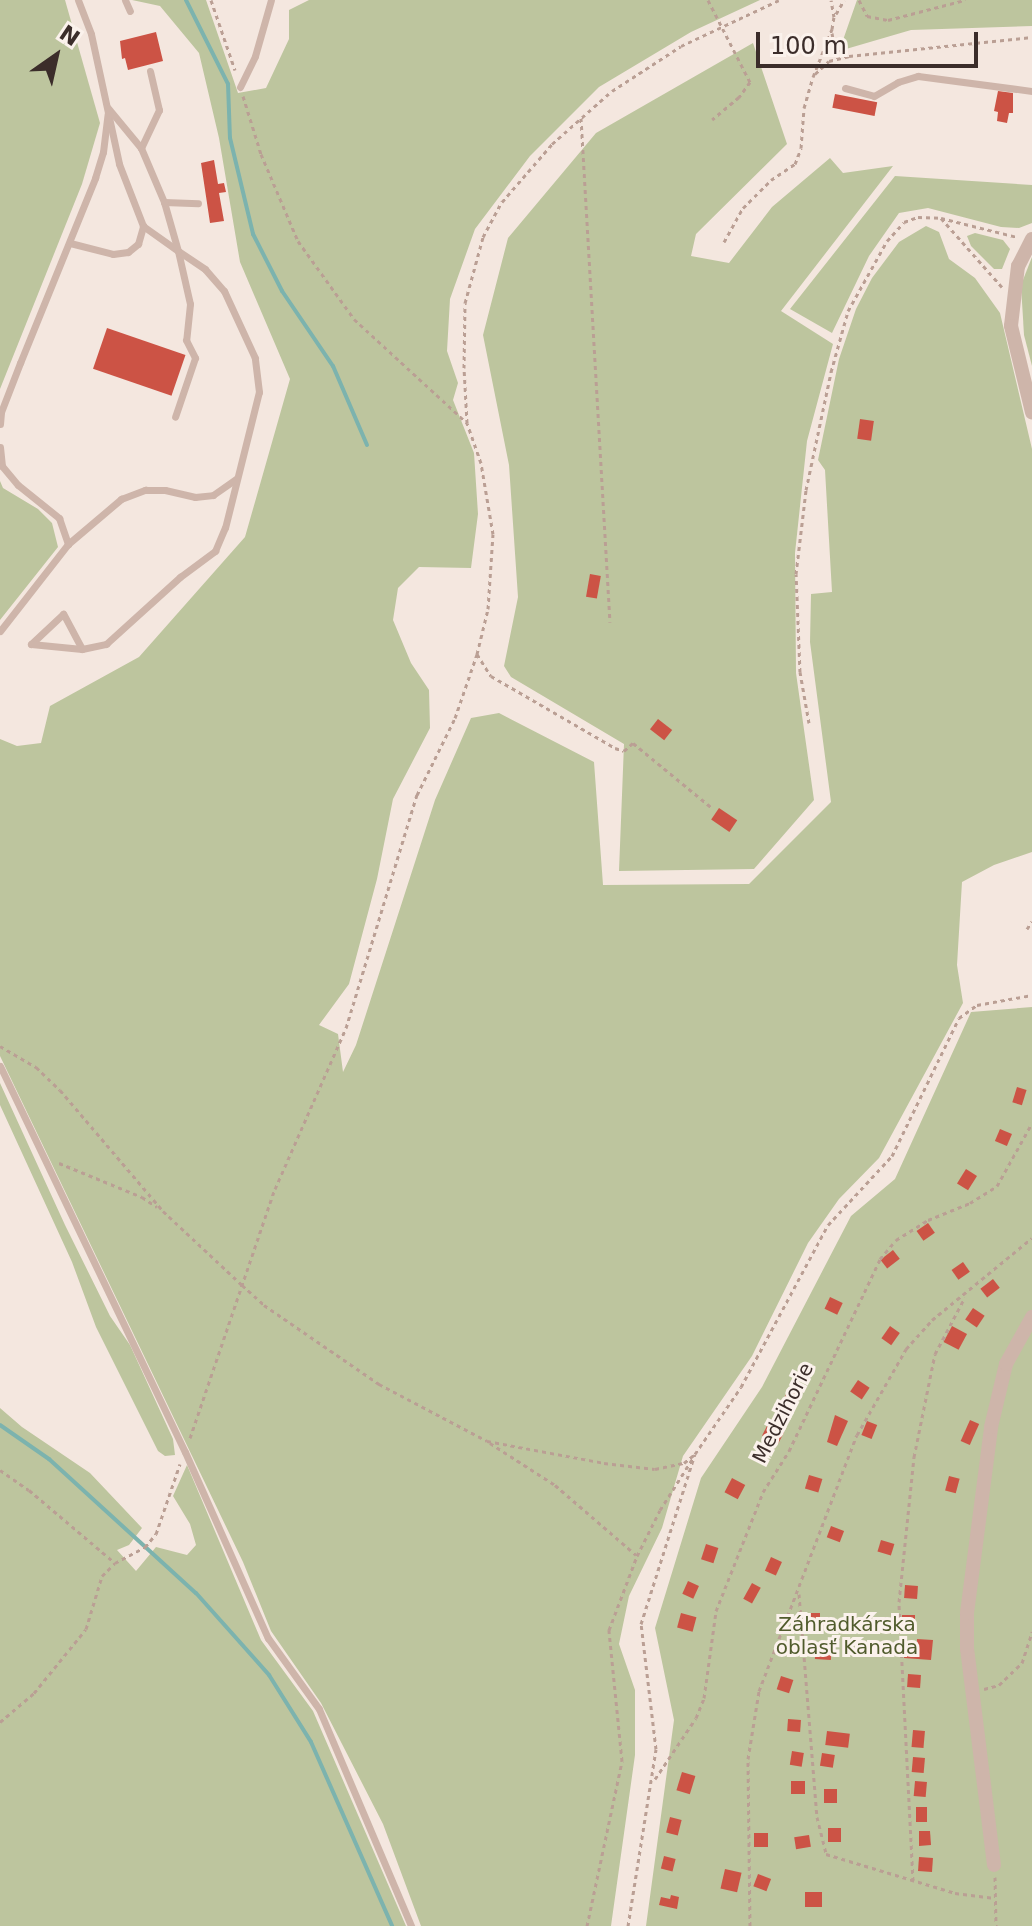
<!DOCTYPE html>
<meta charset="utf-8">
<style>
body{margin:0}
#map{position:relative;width:1032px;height:1926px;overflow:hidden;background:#f4e7df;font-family:"DejaVu Sans",sans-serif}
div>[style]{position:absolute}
.green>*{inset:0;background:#bdc59e}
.stream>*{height:4px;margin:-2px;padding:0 2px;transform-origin:2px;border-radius:2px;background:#7cb3ae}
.building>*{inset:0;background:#cc5345;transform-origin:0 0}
.path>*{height:3px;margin-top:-1.5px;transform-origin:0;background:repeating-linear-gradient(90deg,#ba9f94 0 4px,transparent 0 8px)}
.lane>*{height:7px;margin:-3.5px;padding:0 3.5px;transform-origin:3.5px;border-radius:3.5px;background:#ceb5aa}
.street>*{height:14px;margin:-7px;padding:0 7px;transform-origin:7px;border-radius:7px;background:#ceb5aa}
span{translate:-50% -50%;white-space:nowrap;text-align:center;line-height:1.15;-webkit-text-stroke:6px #fbf2ec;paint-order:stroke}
.street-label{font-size:20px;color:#3b2d2a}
.park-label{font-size:20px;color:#505b2c}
.north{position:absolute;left:16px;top:16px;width:80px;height:80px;-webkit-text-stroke:6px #fbf2ec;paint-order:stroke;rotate:34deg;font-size:22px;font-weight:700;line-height:32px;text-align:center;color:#3b2d2a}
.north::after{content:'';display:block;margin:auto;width:28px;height:36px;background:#3b2d2a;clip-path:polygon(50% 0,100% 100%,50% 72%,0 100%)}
.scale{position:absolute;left:756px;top:32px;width:222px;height:36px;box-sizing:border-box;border:4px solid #3b2d2a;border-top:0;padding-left:10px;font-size:24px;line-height:28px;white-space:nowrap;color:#3b2d2a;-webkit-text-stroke:6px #fbf2ec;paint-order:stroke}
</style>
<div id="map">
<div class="green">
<i style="clip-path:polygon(0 0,65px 0,100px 123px,82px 184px,0 389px)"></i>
<i style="clip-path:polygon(132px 0,206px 0,238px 93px,266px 88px,289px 39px,289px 10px,309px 0,760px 0,691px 32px,599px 87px,530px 156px,475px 229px,450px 299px,447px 351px,458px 383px,453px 400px,474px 453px,478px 514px,471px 568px,419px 567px,398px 588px,393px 620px,411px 663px,429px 690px,430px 728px,393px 799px,377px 879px,349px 984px,319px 1025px,338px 1034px,343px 1072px,356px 1045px,435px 800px,471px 718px,499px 713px,594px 762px,603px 885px,749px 884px,831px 802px,810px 642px,811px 594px,832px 592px,825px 470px,818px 460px,839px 359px,856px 309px,872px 278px,899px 242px,926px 226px,939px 232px,949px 259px,975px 278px,1000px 313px,1032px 449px,1032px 852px,994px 865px,962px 882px,957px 965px,963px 1003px,879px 1158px,839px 1199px,808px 1243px,752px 1356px,683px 1456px,662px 1528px,629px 1596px,619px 1644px,635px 1690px,635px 1755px,611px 1926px,421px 1926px,383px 1824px,321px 1703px,271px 1631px,243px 1562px,0 1056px,0 739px,17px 746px,41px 743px,50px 706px,139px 657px,245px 537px,290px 379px,240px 262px,219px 138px,199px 53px,160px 6px)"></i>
<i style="clip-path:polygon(857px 0,1032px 0,1032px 26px,911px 30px,846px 49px,843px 40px)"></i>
<i style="clip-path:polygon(753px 43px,787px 144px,696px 234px,691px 256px,729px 263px,772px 207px,830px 158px,843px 173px,893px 166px,781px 311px,833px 344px,807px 441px,795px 553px,796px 673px,814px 800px,754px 869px,619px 871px,624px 744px,511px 677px,504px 666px,518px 597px,509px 465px,483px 335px,508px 238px,596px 133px)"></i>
<i style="clip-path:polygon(895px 176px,1032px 185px,1032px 223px,1019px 228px,1001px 227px,928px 208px,899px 213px,869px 256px,832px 333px,790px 309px)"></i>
<i style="clip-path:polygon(975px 233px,1003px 240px,1010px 249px,1002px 269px,994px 269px,971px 246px,967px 236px)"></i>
<i style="clip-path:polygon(1032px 257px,1032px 366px,1024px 335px,1021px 285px)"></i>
<i style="clip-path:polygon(0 481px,3px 488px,38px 509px,52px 523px,58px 547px,0 620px)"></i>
<i style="clip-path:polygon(1032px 1007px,1032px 1926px,646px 1926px,674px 1720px,655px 1628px,701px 1478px,762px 1387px,851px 1216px,895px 1179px,971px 1012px)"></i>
<i style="clip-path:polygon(0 1083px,65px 1225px,110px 1316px,130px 1345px,173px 1439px,175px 1455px,165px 1456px,158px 1451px,96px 1327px,72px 1262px,0 1105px)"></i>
<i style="clip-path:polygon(0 1408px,22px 1427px,90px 1473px,142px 1528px,129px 1545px,117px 1550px,136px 1571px,156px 1547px,187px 1555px,196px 1545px,190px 1524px,173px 1496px,187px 1465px,261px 1640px,313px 1711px,406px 1926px,0 1926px)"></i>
</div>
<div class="stream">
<i style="left:186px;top:0;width:94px;rotate:63.4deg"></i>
<i style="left:228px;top:84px;width:54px;rotate:87.9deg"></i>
<i style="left:230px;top:138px;width:99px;rotate:76.5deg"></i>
<i style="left:253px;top:234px;width:64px;rotate:63deg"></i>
<i style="left:282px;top:291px;width:91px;rotate:55.8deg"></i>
<i style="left:333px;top:366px;width:86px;rotate:66.7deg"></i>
<i style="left:0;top:1425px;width:60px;rotate:34.8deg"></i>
<i style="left:49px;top:1459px;width:199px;rotate:42.4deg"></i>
<i style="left:196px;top:1593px;width:110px;rotate:48.3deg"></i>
<i style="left:269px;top:1675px;width:79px;rotate:57.9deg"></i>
<i style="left:311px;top:1742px;width:201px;rotate:66.2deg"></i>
</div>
<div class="building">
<i style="clip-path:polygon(156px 32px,163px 61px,128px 70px,125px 58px,122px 59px,120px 41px)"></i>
<i style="clip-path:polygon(998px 91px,1013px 93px,1013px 113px,1009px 113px,1007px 123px,997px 121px,998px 112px,994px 111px)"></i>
<i style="left:835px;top:94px;width:43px;height:14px;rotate:11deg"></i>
<i style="clip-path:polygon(214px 160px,218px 184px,224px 183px,226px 192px,219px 193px,224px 221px,210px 223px,201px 163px)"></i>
<i style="left:107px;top:328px;width:83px;height:43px;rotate:19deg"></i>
<i style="left:860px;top:419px;width:14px;height:20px;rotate:8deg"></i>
<i style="left:590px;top:574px;width:11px;height:23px;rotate:10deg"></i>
<i style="left:658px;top:719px;width:18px;height:13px;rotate:38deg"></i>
<i style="left:719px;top:808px;width:22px;height:14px;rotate:34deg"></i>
<i style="left:1017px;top:1087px;width:10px;height:16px;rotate:17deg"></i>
<i style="left:1000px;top:1129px;width:13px;height:13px;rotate:23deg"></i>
<i style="left:966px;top:1169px;width:13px;height:17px;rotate:32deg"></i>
<i style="left:928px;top:1223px;width:12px;height:14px;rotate:55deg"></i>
<i style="left:893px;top:1250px;width:11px;height:16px;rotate:52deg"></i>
<i style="left:963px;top:1262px;width:12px;height:14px;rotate:55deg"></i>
<i style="left:993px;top:1279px;width:11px;height:16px;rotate:52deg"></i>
<i style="left:830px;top:1297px;width:14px;height:13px;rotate:25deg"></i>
<i style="left:973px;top:1308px;width:14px;height:14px;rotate:34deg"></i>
<i style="left:890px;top:1326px;width:12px;height:15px;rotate:35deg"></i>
<i style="left:952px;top:1326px;width:17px;height:18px;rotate:28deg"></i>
<i style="left:858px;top:1380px;width:14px;height:14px;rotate:34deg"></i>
<i style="left:788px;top:1390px;width:14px;height:16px;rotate:25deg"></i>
<i style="clip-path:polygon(835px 1415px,848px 1421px,837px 1446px,827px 1442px)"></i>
<i style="left:970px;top:1420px;width:10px;height:23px;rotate:24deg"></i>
<i style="left:867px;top:1421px;width:11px;height:15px;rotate:22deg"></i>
<i style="left:768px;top:1424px;width:18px;height:13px;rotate:27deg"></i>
<i style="left:809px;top:1475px;width:14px;height:14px;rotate:17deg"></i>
<i style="left:949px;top:1476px;width:11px;height:15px;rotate:15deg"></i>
<i style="left:732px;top:1478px;width:15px;height:16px;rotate:28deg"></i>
<i style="left:831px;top:1526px;width:14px;height:12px;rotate:21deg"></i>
<i style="left:881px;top:1540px;width:14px;height:12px;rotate:17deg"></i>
<i style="left:706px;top:1544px;width:13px;height:16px;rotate:18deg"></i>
<i style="left:771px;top:1557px;width:12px;height:15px;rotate:24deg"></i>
<i style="left:688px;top:1581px;width:12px;height:14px;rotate:24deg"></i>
<i style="left:752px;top:1583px;width:10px;height:18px;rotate:29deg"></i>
<i style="left:905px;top:1585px;width:13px;height:13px;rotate:4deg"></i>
<i style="left:681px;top:1613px;width:16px;height:15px;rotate:15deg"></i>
<i style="left:806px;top:1613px;width:14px;height:14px"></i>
<i style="left:902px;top:1615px;width:13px;height:15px"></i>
<i style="clip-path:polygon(917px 1639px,933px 1640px,931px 1660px,904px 1658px,905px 1643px,917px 1644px)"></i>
<i style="left:816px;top:1643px;width:16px;height:16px;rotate:4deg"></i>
<i style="left:908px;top:1674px;width:13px;height:13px;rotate:4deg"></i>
<i style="left:781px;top:1676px;width:13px;height:14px;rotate:18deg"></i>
<i style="left:788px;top:1719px;width:13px;height:12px;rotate:4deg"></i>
<i style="left:913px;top:1730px;width:12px;height:17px;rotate:5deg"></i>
<i style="left:827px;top:1731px;width:23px;height:14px;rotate:7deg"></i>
<i style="left:792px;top:1751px;width:12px;height:14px;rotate:9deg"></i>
<i style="left:822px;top:1753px;width:13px;height:13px;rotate:9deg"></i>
<i style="left:913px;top:1757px;width:12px;height:15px;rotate:5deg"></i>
<i style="left:682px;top:1772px;width:14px;height:19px;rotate:17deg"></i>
<i style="left:805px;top:1781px;width:13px;height:14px;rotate:90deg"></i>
<i style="left:915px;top:1781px;width:12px;height:15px;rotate:5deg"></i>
<i style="left:824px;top:1789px;width:13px;height:14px"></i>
<i style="left:916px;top:1807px;width:11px;height:15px"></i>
<i style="left:670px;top:1817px;width:12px;height:16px;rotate:14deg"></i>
<i style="left:841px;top:1828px;width:14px;height:13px;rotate:90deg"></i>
<i style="clip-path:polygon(919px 1831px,930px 1831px,931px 1845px,919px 1846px)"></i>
<i style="left:754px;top:1833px;width:14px;height:14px"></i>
<i style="left:809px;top:1835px;width:12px;height:15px;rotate:81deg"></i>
<i style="left:664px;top:1856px;width:12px;height:13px;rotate:14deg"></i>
<i style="left:919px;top:1857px;width:14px;height:14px;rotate:4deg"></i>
<i style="left:725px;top:1869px;width:17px;height:20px;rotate:13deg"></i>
<i style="left:758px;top:1874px;width:14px;height:13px;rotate:21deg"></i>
<i style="left:822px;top:1892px;width:15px;height:17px;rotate:90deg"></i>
<i style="clip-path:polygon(671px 1895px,679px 1897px,677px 1909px,659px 1905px,661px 1897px,670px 1899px)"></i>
</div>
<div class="path">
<i style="left:211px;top:0;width:74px;rotate:71.1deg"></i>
<i style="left:708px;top:0;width:92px;rotate:62.9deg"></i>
<i style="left:750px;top:82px;width:19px;rotate:126deg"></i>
<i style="left:739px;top:97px;width:35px;rotate:140deg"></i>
<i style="left:859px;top:0;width:18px;rotate:63deg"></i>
<i style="left:867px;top:16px;width:21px;rotate:11deg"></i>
<i style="left:888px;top:20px;width:80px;rotate:-14.6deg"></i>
<i style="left:836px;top:14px;width:16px;rotate:-60deg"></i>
<i style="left:832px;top:33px;width:11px;rotate:80deg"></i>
<i style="left:834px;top:44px;width:17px;rotate:45deg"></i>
<i style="left:815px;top:74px;width:19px;rotate:-43deg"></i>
<i style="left:829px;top:61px;width:21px;rotate:-14deg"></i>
<i style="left:849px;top:56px;width:184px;rotate:-5.9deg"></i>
<i style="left:243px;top:96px;width:61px;rotate:72.8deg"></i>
<i style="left:261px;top:154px;width:95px;rotate:67deg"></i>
<i style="left:298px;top:241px;width:96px;rotate:54.3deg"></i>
<i style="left:354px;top:319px;width:154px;rotate:42.6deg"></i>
<i style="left:581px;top:118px;width:505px;rotate:86.71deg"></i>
<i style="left:941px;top:218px;width:92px;rotate:48.5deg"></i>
<i style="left:724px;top:242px;width:39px;rotate:-61deg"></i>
<i style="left:743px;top:208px;width:40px;rotate:-45deg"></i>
<i style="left:771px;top:180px;width:29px;rotate:-34deg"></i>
<i style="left:795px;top:164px;width:17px;rotate:-69deg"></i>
<i style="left:801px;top:148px;width:40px;rotate:-85.7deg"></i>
<i style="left:804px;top:108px;width:32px;rotate:-74deg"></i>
<i style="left:813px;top:77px;width:52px;rotate:-68.4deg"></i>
<i style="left:832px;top:29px;width:12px;rotate:-81deg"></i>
<i style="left:834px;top:17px;width:17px;rotate:-100deg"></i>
<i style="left:477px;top:654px;width:26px;rotate:58deg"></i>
<i style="left:491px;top:676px;width:143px;rotate:30.1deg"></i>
<i style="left:615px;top:748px;width:9px;rotate:18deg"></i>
<i style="left:624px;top:751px;width:12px;rotate:-42deg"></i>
<i style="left:633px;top:743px;width:102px;rotate:39.4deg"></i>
<i style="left:809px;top:723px;width:52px;rotate:-100deg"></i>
<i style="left:800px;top:672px;width:98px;rotate:-92.3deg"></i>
<i style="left:796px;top:574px;width:85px;rotate:-83.2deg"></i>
<i style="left:806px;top:490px;width:121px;rotate:-78deg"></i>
<i style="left:831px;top:372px;width:63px;rotate:-74.4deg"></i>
<i style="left:848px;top:311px;width:80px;rotate:-60.9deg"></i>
<i style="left:887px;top:241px;width:25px;rotate:-48deg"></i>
<i style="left:904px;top:222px;width:15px;rotate:-20deg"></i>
<i style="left:918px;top:217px;width:23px;rotate:2deg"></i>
<i style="left:941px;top:218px;width:78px;rotate:14deg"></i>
<i style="left:1027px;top:929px;width:9px;rotate:-58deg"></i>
<i style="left:0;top:1046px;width:42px;rotate:30.3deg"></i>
<i style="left:36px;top:1067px;width:33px;rotate:44deg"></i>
<i style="left:60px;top:1090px;width:159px;rotate:49.6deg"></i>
<i style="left:163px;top:1211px;width:108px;rotate:43.1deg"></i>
<i style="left:242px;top:1285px;width:30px;rotate:42deg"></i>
<i style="left:264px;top:1305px;width:140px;rotate:34.5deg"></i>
<i style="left:379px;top:1384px;width:122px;rotate:27.8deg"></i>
<i style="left:487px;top:1441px;width:119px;rotate:10.6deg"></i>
<i style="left:604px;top:1463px;width:51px;rotate:6.7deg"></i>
<i style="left:655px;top:1469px;width:30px;rotate:-12deg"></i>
<i style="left:684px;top:1463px;width:14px;rotate:-39deg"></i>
<i style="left:59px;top:1163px;width:90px;rotate:22.3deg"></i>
<i style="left:142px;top:1197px;width:18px;rotate:34deg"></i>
<i style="left:190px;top:1438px;width:263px;rotate:-71.2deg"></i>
<i style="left:275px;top:1189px;width:176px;rotate:-66.2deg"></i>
<i style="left:346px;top:1028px;width:244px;rotate:-73.1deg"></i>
<i style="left:417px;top:795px;width:86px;rotate:-63.7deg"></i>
<i style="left:455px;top:718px;width:68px;rotate:-71deg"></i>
<i style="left:477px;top:654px;width:46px;rotate:-76.3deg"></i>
<i style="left:488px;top:609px;width:75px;rotate:-86.2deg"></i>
<i style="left:493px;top:534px;width:72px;rotate:-99.6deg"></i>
<i style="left:481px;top:463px;width:42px;rotate:-109.3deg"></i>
<i style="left:467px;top:423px;width:55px;rotate:-93.1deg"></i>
<i style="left:464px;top:368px;width:65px;rotate:-89.1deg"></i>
<i style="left:465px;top:303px;width:68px;rotate:-74.7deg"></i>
<i style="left:483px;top:237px;width:40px;rotate:-62deg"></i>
<i style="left:502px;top:202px;width:77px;rotate:-49.2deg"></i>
<i style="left:552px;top:144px;width:80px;rotate:-41.5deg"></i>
<i style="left:612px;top:91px;width:82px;rotate:-33.1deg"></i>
<i style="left:681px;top:46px;width:108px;rotate:-25.1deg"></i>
<i style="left:490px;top:1443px;width:77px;rotate:32.9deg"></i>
<i style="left:555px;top:1485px;width:107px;rotate:40.8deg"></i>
<i style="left:0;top:1470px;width:35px;rotate:35deg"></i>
<i style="left:29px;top:1490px;width:113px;rotate:40.3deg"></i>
<i style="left:799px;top:1594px;width:224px;rotate:85.4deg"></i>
<i style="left:817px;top:1817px;width:38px;rotate:76deg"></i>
<i style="left:826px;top:1854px;width:135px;rotate:16.8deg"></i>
<i style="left:955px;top:1893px;width:40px;rotate:7.1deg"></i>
<i style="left:984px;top:1689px;width:16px;rotate:-15deg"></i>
<i style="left:999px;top:1685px;width:32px;rotate:-44deg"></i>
<i style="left:1022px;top:1663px;width:33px;rotate:-72deg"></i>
<i style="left:0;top:1722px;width:45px;rotate:-40.5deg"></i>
<i style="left:34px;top:1693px;width:82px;rotate:-50.9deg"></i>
<i style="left:86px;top:1629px;width:55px;rotate:-73.2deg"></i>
<i style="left:102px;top:1576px;width:18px;rotate:-45deg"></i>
<i style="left:115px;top:1563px;width:34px;rotate:-28deg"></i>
<i style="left:145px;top:1547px;width:17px;rotate:-50deg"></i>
<i style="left:156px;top:1534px;width:74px;rotate:-71.1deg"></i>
<i style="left:655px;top:1779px;width:73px;rotate:-56.1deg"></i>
<i style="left:696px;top:1718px;width:22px;rotate:-68deg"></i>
<i style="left:704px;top:1698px;width:88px;rotate:-82.1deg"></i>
<i style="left:716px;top:1611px;width:128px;rotate:-68.4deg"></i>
<i style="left:763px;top:1492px;width:49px;rotate:-57.6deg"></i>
<i style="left:789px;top:1451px;width:212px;rotate:-64.6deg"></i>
<i style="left:880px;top:1259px;width:25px;rotate:-50deg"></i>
<i style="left:896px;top:1240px;width:38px;rotate:-32deg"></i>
<i style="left:928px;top:1220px;width:45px;rotate:-22deg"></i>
<i style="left:970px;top:1203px;width:32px;rotate:-32deg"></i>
<i style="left:997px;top:1186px;width:72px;rotate:-60.9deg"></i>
<i style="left:995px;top:1877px;width:49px;rotate:88.8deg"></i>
<i style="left:913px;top:1881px;width:279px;rotate:-92.9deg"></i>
<i style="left:899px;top:1602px;width:146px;rotate:-84.1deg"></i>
<i style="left:914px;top:1457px;width:105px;rotate:-78.5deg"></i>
<i style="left:935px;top:1354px;width:64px;rotate:-62.2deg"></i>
<i style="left:587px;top:1926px;width:169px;rotate:-78deg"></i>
<i style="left:622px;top:1761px;width:132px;rotate:-95.7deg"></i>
<i style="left:609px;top:1630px;width:79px;rotate:-69.3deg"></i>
<i style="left:637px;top:1556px;width:51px;rotate:-63.4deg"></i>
<i style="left:660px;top:1510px;width:62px;rotate:-57.6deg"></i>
<i style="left:628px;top:1926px;width:179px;rotate:-81deg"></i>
<i style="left:656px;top:1749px;width:126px;rotate:-96.8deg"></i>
<i style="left:641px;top:1624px;width:178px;rotate:-72.4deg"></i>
<i style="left:695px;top:1454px;width:81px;rotate:-55.5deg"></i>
<i style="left:741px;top:1387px;width:184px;rotate:-61.8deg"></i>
<i style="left:828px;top:1225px;width:94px;rotate:-47.2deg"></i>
<i style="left:892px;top:1156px;width:153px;rotate:-64.1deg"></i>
<i style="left:959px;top:1018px;width:22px;rotate:-36deg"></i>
<i style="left:977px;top:1005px;width:56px;rotate:-10.3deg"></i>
<i style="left:750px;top:1926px;width:167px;rotate:-90.7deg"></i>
<i style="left:748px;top:1759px;width:69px;rotate:-80.8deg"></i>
<i style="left:759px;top:1691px;width:274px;rotate:-69.1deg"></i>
<i style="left:857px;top:1435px;width:99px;rotate:-60.3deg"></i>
<i style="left:906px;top:1349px;width:39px;rotate:-48deg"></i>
<i style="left:932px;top:1320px;width:129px;rotate:-39.4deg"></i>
</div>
<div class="lane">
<i style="left:78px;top:0;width:36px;rotate:69deg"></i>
<i style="left:91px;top:34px;width:133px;rotate:77.8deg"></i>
<i style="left:119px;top:164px;width:66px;rotate:68.8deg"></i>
<i style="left:143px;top:226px;width:43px;rotate:35.5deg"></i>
<i style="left:178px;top:251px;width:54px;rotate:77.2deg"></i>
<i style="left:190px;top:304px;width:36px;rotate:96deg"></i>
<i style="left:186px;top:340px;width:20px;rotate:63deg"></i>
<i style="left:195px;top:358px;width:62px;rotate:108.7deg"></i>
<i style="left:125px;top:0;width:12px;rotate:66deg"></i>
<i style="left:240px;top:87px;width:34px;rotate:-64deg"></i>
<i style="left:255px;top:56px;width:58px;rotate:-74.1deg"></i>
<i style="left:845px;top:88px;width:30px;rotate:15deg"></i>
<i style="left:874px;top:96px;width:28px;rotate:-30deg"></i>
<i style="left:898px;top:82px;width:21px;rotate:-17deg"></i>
<i style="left:918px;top:76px;width:115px;rotate:7.5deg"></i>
<i style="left:141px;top:148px;width:42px;rotate:-64.7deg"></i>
<i style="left:159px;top:110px;width:40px;rotate:-103deg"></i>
<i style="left:164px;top:202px;width:34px;rotate:2deg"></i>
<i style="left:70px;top:243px;width:44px;rotate:14.3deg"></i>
<i style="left:113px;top:254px;width:15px;rotate:-8deg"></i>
<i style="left:128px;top:252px;width:13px;rotate:-39deg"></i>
<i style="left:138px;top:244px;width:19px;rotate:-74deg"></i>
<i style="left:0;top:424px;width:12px;rotate:-85deg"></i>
<i style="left:1px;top:412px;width:53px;rotate:-68.8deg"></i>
<i style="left:20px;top:363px;width:200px;rotate:-67.9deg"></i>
<i style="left:95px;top:178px;width:27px;rotate:-73deg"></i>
<i style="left:103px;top:152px;width:38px;rotate:-83deg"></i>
<i style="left:0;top:447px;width:19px;rotate:84deg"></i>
<i style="left:2px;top:466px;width:25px;rotate:50deg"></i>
<i style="left:18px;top:485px;width:53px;rotate:38.8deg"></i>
<i style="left:59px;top:518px;width:28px;rotate:71deg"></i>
<i style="left:0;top:631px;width:110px;rotate:-52deg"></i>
<i style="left:68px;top:544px;width:70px;rotate:-40.3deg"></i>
<i style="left:121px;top:499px;width:26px;rotate:-21deg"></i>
<i style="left:145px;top:490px;width:20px"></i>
<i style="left:165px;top:490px;width:31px;rotate:13deg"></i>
<i style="left:195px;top:497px;width:18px;rotate:-6deg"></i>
<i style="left:213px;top:495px;width:29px;rotate:-35deg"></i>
<i style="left:82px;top:649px;width:40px;rotate:-118deg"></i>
<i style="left:63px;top:614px;width:44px;rotate:136.8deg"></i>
<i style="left:31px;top:644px;width:51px;rotate:5.6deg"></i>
<i style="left:82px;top:649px;width:25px;rotate:-12deg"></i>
<i style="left:106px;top:644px;width:100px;rotate:-42.2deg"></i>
<i style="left:180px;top:577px;width:44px;rotate:-36.6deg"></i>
<i style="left:215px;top:551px;width:25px;rotate:-67deg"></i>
<i style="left:225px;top:528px;width:140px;rotate:-76deg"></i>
<i style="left:259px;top:392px;width:34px;rotate:-97deg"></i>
<i style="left:255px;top:358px;width:74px;rotate:-114.8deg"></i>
<i style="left:224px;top:291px;width:29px;rotate:-131deg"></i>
<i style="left:205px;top:269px;width:32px;rotate:-146deg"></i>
<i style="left:178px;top:251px;width:51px;rotate:-105.9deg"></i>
<i style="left:164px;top:202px;width:59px;rotate:-113.1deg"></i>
<i style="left:141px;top:148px;width:52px;rotate:-129.5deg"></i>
<i style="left:0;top:1066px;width:428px;rotate:64.4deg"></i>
<i style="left:185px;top:1452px;width:204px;rotate:66deg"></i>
<i style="left:268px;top:1638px;width:87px;rotate:54.3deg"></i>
<i style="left:319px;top:1709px;width:236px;rotate:67deg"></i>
</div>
<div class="street">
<i style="left:1032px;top:239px;width:30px;rotate:117deg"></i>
<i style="left:1018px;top:266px;width:60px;rotate:96.7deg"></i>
<i style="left:1011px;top:326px;width:89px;rotate:76.3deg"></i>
<i style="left:994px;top:1865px;width:218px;rotate:-97.1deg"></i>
<i style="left:967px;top:1649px;width:36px;rotate:-90deg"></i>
<i style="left:967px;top:1613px;width:188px;rotate:-82.6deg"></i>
<i style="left:991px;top:1427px;width:65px;rotate:-76.6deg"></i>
<i style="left:1006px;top:1364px;width:54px;rotate:-61deg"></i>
</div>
<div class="street-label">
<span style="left:783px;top:1413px;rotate:-63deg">Medzihorie</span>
</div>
<div class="park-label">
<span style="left:847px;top:1636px">Záhradkárska<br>oblasť Kanada</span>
</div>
<div class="north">N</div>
<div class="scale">100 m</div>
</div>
